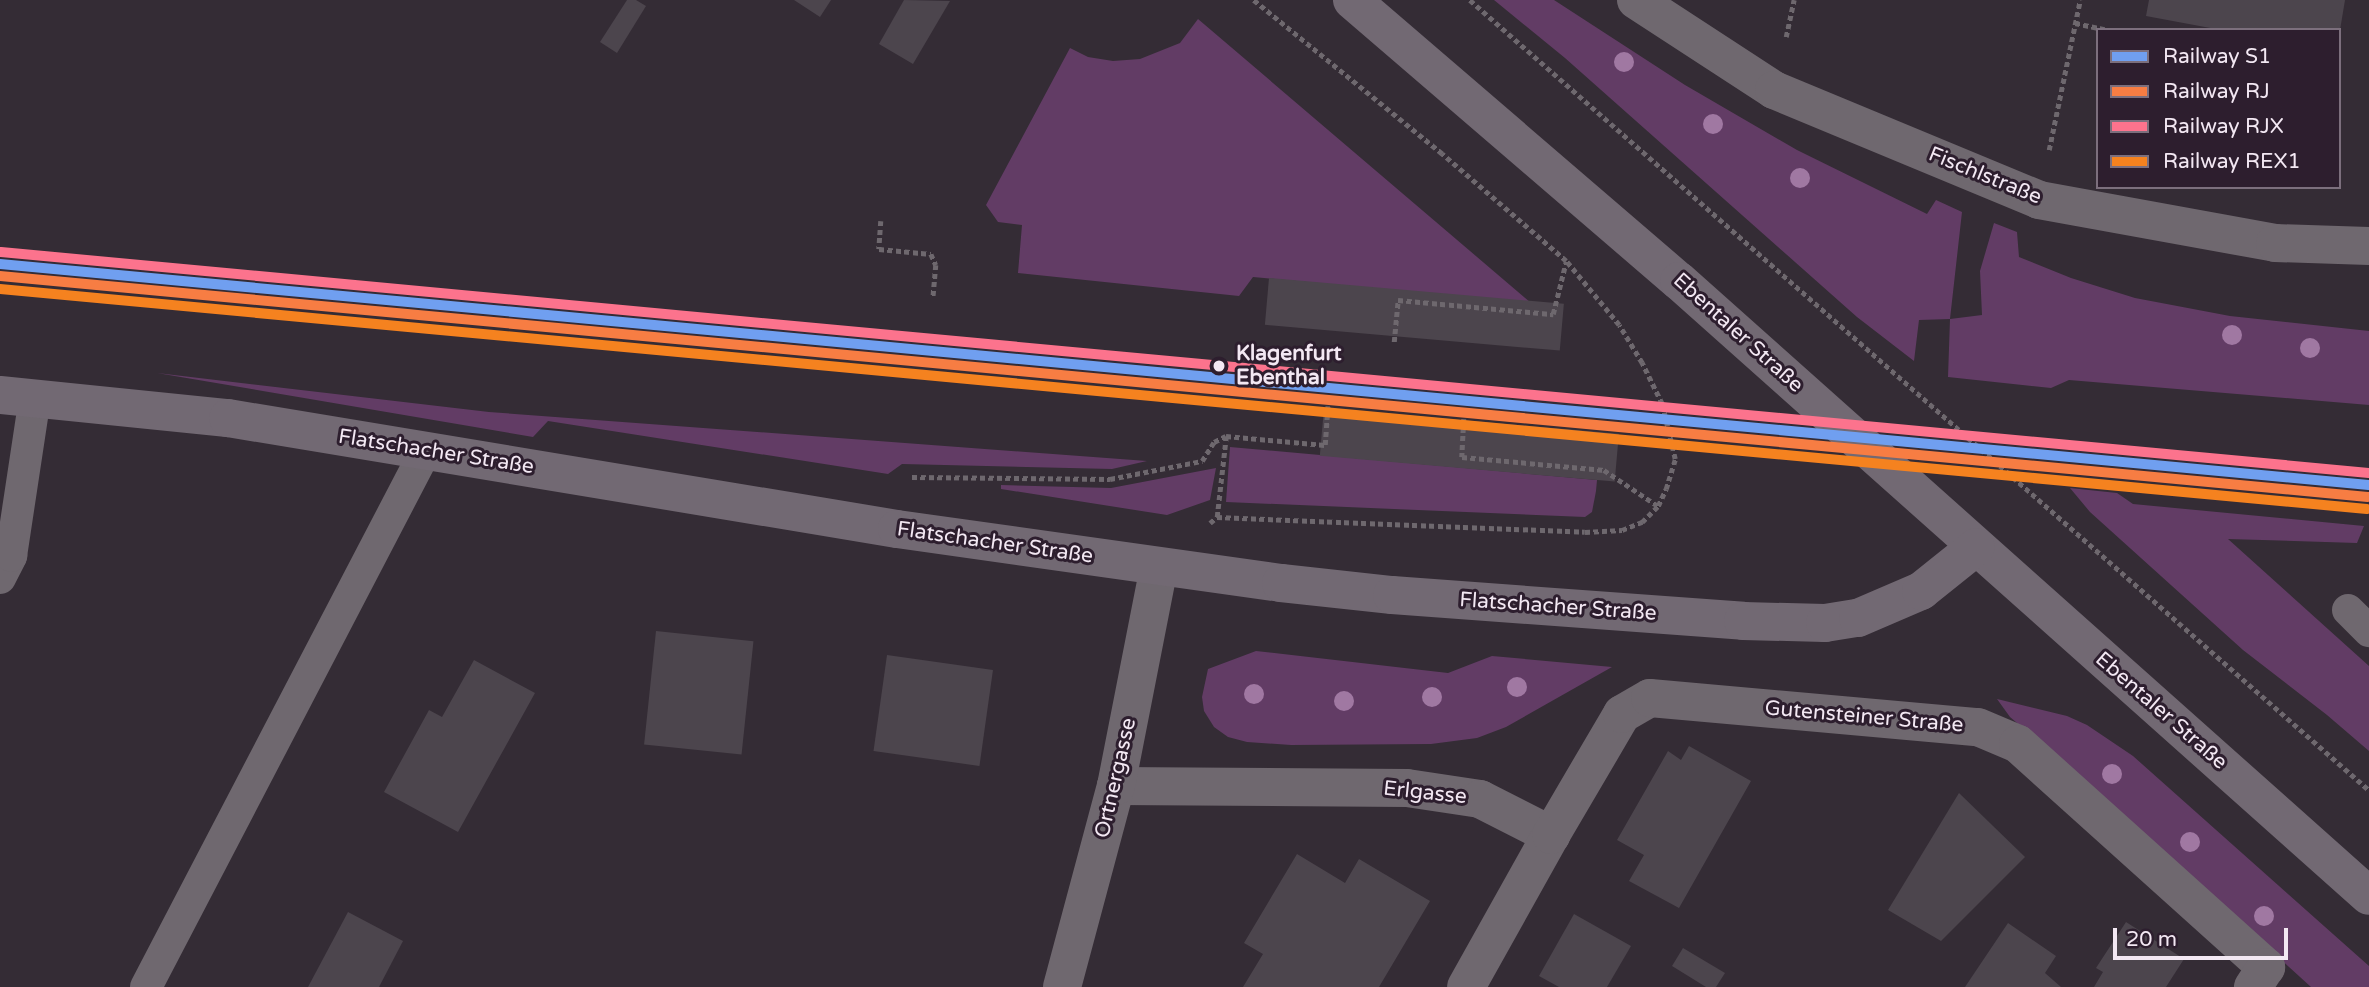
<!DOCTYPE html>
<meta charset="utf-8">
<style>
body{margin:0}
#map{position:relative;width:2369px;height:987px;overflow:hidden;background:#342c35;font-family:"Varela Round",sans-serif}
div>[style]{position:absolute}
.green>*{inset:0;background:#623c65}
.building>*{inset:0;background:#4c454d;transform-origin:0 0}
.path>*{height:4.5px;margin-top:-2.25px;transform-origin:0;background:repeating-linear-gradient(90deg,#6e686e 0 5px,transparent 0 8.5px)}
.lane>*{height:32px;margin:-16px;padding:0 16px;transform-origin:16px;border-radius:16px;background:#6f686f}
.street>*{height:38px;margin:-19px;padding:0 19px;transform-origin:19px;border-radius:19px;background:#6f686f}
.secondary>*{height:38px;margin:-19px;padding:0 19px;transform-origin:19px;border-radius:19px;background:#726973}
.rail-1>*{height:10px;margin:-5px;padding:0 5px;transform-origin:5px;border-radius:5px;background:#709ff0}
.rail-2>*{height:10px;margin:-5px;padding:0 5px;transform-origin:5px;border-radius:5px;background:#f77d43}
.rail-3>*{height:10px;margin:-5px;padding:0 5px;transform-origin:5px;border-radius:5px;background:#fc738d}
.rail-4>*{height:10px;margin:-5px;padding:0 5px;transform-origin:5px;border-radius:5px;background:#f5821f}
.trees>*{width:20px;height:20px;margin:-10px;border-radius:50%;background:#a078a2}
.dots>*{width:19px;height:19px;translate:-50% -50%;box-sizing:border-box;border:4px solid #2d1e2e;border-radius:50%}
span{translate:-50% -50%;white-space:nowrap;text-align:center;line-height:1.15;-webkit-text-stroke:6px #2d1e2e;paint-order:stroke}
.street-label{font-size:21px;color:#f3e8f3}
.stop-label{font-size:21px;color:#f3e8f3;font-weight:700}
.left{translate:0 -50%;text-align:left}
.legend{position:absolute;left:2096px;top:28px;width:245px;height:161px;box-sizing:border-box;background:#2d1e2e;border:2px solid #7c6f7d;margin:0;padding:9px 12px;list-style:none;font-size:21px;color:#f3e8f3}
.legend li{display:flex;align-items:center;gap:14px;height:35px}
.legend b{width:35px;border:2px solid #7c6f7d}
.scale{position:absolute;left:2113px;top:928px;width:175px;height:32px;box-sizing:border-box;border:4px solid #f3e8f3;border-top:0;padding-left:9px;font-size:21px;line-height:24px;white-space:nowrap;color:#f3e8f3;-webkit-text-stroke:5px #2d1e2e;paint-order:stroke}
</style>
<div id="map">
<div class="green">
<i style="clip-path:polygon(1494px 0,1554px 0,1685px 85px,1797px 150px,1927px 214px,1936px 200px,1962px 212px,1950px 319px,1982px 315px,1980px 271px,1994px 223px,2017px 232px,2019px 257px,2071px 278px,2135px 298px,2230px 316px,2369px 331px,2369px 405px,2069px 380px,2051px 388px,1948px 377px,1950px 319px,1919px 320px,1914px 361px,1857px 317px,1565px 58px)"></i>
<i style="clip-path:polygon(1198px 19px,1531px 303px,1253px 277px,1239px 296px,1018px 273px,1022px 225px,998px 222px,986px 205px,1070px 48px,1088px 57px,1113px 61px,1140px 59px,1180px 43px)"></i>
<i style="clip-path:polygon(157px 373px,489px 412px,1147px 461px,1112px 469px,902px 464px,888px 474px,548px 421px,533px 437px)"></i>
<i style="clip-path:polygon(1230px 447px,1597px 480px,1596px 491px,1592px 512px,1585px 517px,1226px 502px)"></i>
<i style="clip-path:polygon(1216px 468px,1210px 500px,1167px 515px,1001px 489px,1001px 485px,1111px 488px)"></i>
<i style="clip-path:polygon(2070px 488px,2117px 493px,2133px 504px,2364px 526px,2357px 543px,2228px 539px,2369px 666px,2369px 751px,2327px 715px,2243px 650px,2090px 512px)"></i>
<i style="clip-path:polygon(1256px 651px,1448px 673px,1492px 656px,1612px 667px,1506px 727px,1477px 738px,1431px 744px,1291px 745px,1247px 742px,1228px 737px,1214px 727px,1204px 711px,1202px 697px,1208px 669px)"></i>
<i style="clip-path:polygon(1997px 699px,2067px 716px,2087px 725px,2133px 756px,2369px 966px,2369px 987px,2311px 987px,2085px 781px,2010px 717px)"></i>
</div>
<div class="building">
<i style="clip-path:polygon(627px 0,636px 0,646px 6px,617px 53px,600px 42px)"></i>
<i style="clip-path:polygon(794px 0,831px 0,820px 17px)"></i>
<i style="clip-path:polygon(904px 0,950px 1px,913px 64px,879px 44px)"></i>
<i style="clip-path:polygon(2149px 0,2345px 0,2340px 30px,2221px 30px,2146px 16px)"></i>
<i style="left:1269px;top:278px;width:296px;height:47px;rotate:5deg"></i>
<i style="left:1324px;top:408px;width:296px;height:48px;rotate:5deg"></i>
<i style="left:656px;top:631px;width:98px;height:114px;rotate:6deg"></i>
<i style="left:887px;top:655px;width:107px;height:97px;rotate:8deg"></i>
<i style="clip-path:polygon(474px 660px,535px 693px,458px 832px,384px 792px,429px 710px,442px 717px)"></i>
<i style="clip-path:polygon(1689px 746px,1751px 781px,1679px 908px,1629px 881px,1644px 855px,1617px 840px,1668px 751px,1681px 760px)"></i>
<i style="clip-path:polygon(1959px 793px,2025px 857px,1941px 941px,1888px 910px)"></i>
<i style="clip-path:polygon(1297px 854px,1345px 883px,1359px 859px,1430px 901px,1379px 987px,1243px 987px,1263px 954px,1244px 943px)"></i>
<i style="clip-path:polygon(348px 912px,403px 941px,379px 987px,308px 987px)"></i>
<i style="clip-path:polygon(1574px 914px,1631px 946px,1607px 987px,1559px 987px,1539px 976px)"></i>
<i style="clip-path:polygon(2126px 922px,2184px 959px,2166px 987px,2094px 987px,2103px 972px,2096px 968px)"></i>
<i style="clip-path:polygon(2008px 923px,2056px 956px,2045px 973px,2061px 987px,1965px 987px)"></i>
<i style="clip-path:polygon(1683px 948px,1725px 973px,1716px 987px,1706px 987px,1672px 966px)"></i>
</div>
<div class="path">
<i style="left:1470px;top:0;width:1197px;rotate:41.31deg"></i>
<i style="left:2075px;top:23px;width:35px;rotate:12deg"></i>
<i style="left:1786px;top:37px;width:38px;rotate:-78deg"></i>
<i style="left:2049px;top:150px;width:153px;rotate:-78.3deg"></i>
<i style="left:881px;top:221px;width:28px;rotate:94deg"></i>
<i style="left:879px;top:249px;width:52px;rotate:5.5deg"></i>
<i style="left:931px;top:254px;width:12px;rotate:66deg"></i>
<i style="left:936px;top:265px;width:33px;rotate:95deg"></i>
<i style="left:1394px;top:342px;width:42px;rotate:-84.6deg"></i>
<i style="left:1398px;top:300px;width:156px;rotate:5.2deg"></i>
<i style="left:1553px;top:314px;width:54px;rotate:-76deg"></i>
<i style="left:1464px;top:419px;width:38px;rotate:93deg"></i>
<i style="left:1462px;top:457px;width:143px;rotate:5.2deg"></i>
<i style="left:1604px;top:470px;width:65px;rotate:33.7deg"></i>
<i style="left:912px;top:477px;width:198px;rotate:0.6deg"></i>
<i style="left:1110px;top:479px;width:94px;rotate:-11.1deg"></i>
<i style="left:1202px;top:461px;width:22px;rotate:-58deg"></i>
<i style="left:1214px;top:442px;width:13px;rotate:-27deg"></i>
<i style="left:1226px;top:436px;width:99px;rotate:5.2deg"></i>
<i style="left:1325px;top:445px;width:39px;rotate:-86deg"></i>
<i style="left:1217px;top:517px;width:81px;rotate:-83.6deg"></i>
<i style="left:1210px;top:523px;width:9px;rotate:-41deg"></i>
<i style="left:1217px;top:517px;width:368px;rotate:2.3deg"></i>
<i style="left:1585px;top:532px;width:37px;rotate:-3deg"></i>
<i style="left:1622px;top:530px;width:22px;rotate:-22deg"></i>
<i style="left:1642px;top:522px;width:23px;rotate:-45deg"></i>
<i style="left:1658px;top:506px;width:19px;rotate:-65deg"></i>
<i style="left:1666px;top:489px;width:31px;rotate:-73deg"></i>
<i style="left:1675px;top:459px;width:57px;rotate:-103.3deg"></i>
<i style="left:1662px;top:404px;width:46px;rotate:-116deg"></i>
<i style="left:1642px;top:363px;width:44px;rotate:-121.2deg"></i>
<i style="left:1619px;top:325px;width:83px;rotate:-129.6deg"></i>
<i style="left:1566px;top:261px;width:164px;rotate:-139.2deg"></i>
<i style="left:1442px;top:154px;width:244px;rotate:-140.8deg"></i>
</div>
<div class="lane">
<i style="left:0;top:578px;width:25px;rotate:-63deg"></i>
<i style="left:11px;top:556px;width:160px;rotate:-81.4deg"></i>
<i style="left:2348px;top:610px;width:30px;rotate:45deg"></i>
<i style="left:146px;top:987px;width:606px;rotate:-62.46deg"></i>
</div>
<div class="street">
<i style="left:1636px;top:0;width:165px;rotate:33.1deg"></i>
<i style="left:1774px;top:90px;width:287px;rotate:22.5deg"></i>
<i style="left:2039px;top:200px;width:240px;rotate:10.3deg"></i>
<i style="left:2275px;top:243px;width:94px;rotate:1.8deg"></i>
<i style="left:1116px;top:786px;width:291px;rotate:0.4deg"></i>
<i style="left:1407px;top:788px;width:74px;rotate:8.6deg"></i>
<i style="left:1480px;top:799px;width:80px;rotate:26.9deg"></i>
<i style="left:1551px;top:835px;width:174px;rotate:119.2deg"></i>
<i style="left:1551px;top:835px;width:140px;rotate:-59.6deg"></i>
<i style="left:1622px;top:714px;width:32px;rotate:-30deg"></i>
<i style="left:1650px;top:698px;width:329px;rotate:5.1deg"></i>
<i style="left:1978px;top:727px;width:43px;rotate:23deg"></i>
<i style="left:2018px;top:744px;width:334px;rotate:42deg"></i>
<i style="left:2266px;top:967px;width:24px;rotate:123deg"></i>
<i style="left:1062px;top:987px;width:208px;rotate:-75deg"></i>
<i style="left:1116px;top:786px;width:223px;rotate:-78.9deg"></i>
</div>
<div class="secondary">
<i style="left:1352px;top:0;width:431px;rotate:40.7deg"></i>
<i style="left:1679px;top:281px;width:924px;rotate:41.71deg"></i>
<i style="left:0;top:395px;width:229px;rotate:5.8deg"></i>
<i style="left:228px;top:418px;width:678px;rotate:9.42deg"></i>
<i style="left:897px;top:529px;width:388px;rotate:8deg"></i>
<i style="left:1281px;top:583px;width:112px;rotate:6.2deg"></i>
<i style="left:1392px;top:595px;width:352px;rotate:4.2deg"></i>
<i style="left:1743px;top:621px;width:82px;rotate:1.4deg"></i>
<i style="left:1825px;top:623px;width:33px;rotate:-9deg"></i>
<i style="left:1858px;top:618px;width:69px;rotate:-23.2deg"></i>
<i style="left:1921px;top:591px;width:70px;rotate:-38.7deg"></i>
</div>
<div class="rail-1">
<i style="left:0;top:264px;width:2379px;rotate:5.33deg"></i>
</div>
<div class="rail-2">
<i style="left:0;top:276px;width:2378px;rotate:5.33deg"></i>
</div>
<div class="rail-3">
<i style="left:1px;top:252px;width:2378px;rotate:5.33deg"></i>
</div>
<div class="rail-4">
<i style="left:0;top:289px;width:2377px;rotate:5.31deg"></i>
</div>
<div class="trees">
<i style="left:1624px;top:62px"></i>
<i style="left:1713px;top:124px"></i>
<i style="left:1800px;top:178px"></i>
<i style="left:2232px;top:335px"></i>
<i style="left:2310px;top:348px"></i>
<i style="left:1517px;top:687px"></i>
<i style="left:1254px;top:694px"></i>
<i style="left:1432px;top:697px"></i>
<i style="left:1344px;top:701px"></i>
<i style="left:2112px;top:774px"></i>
<i style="left:2190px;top:842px"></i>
<i style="left:2264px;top:916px"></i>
</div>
<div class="dots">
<i style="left:1219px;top:366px;background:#f3e8f3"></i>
</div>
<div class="street-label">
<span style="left:1985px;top:176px;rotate:22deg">Fischlstraße</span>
<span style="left:1738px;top:333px;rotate:42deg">Ebentaler Straße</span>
<span style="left:436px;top:452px;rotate:9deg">Flatschacher Straße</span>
<span style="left:995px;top:543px;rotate:8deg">Flatschacher Straße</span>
<span style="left:1558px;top:607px;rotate:4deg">Flatschacher Straße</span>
<span style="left:2161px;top:711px;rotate:41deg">Ebentaler Straße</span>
<span style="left:1864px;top:717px;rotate:5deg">Gutensteiner Straße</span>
<span style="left:1116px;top:778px;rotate:-77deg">Ortnergasse</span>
<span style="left:1425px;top:793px;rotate:6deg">Erlgasse</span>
</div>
<div class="stop-label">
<span class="left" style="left:1236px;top:366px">Klagenfurt<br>Ebenthal</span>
</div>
<ul class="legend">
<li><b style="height:9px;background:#709ff0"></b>Railway S1</li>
<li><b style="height:9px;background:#f77d43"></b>Railway RJ</li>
<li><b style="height:9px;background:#fc738d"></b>Railway RJX</li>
<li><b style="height:9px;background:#f5821f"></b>Railway REX1</li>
</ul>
<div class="scale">20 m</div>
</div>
